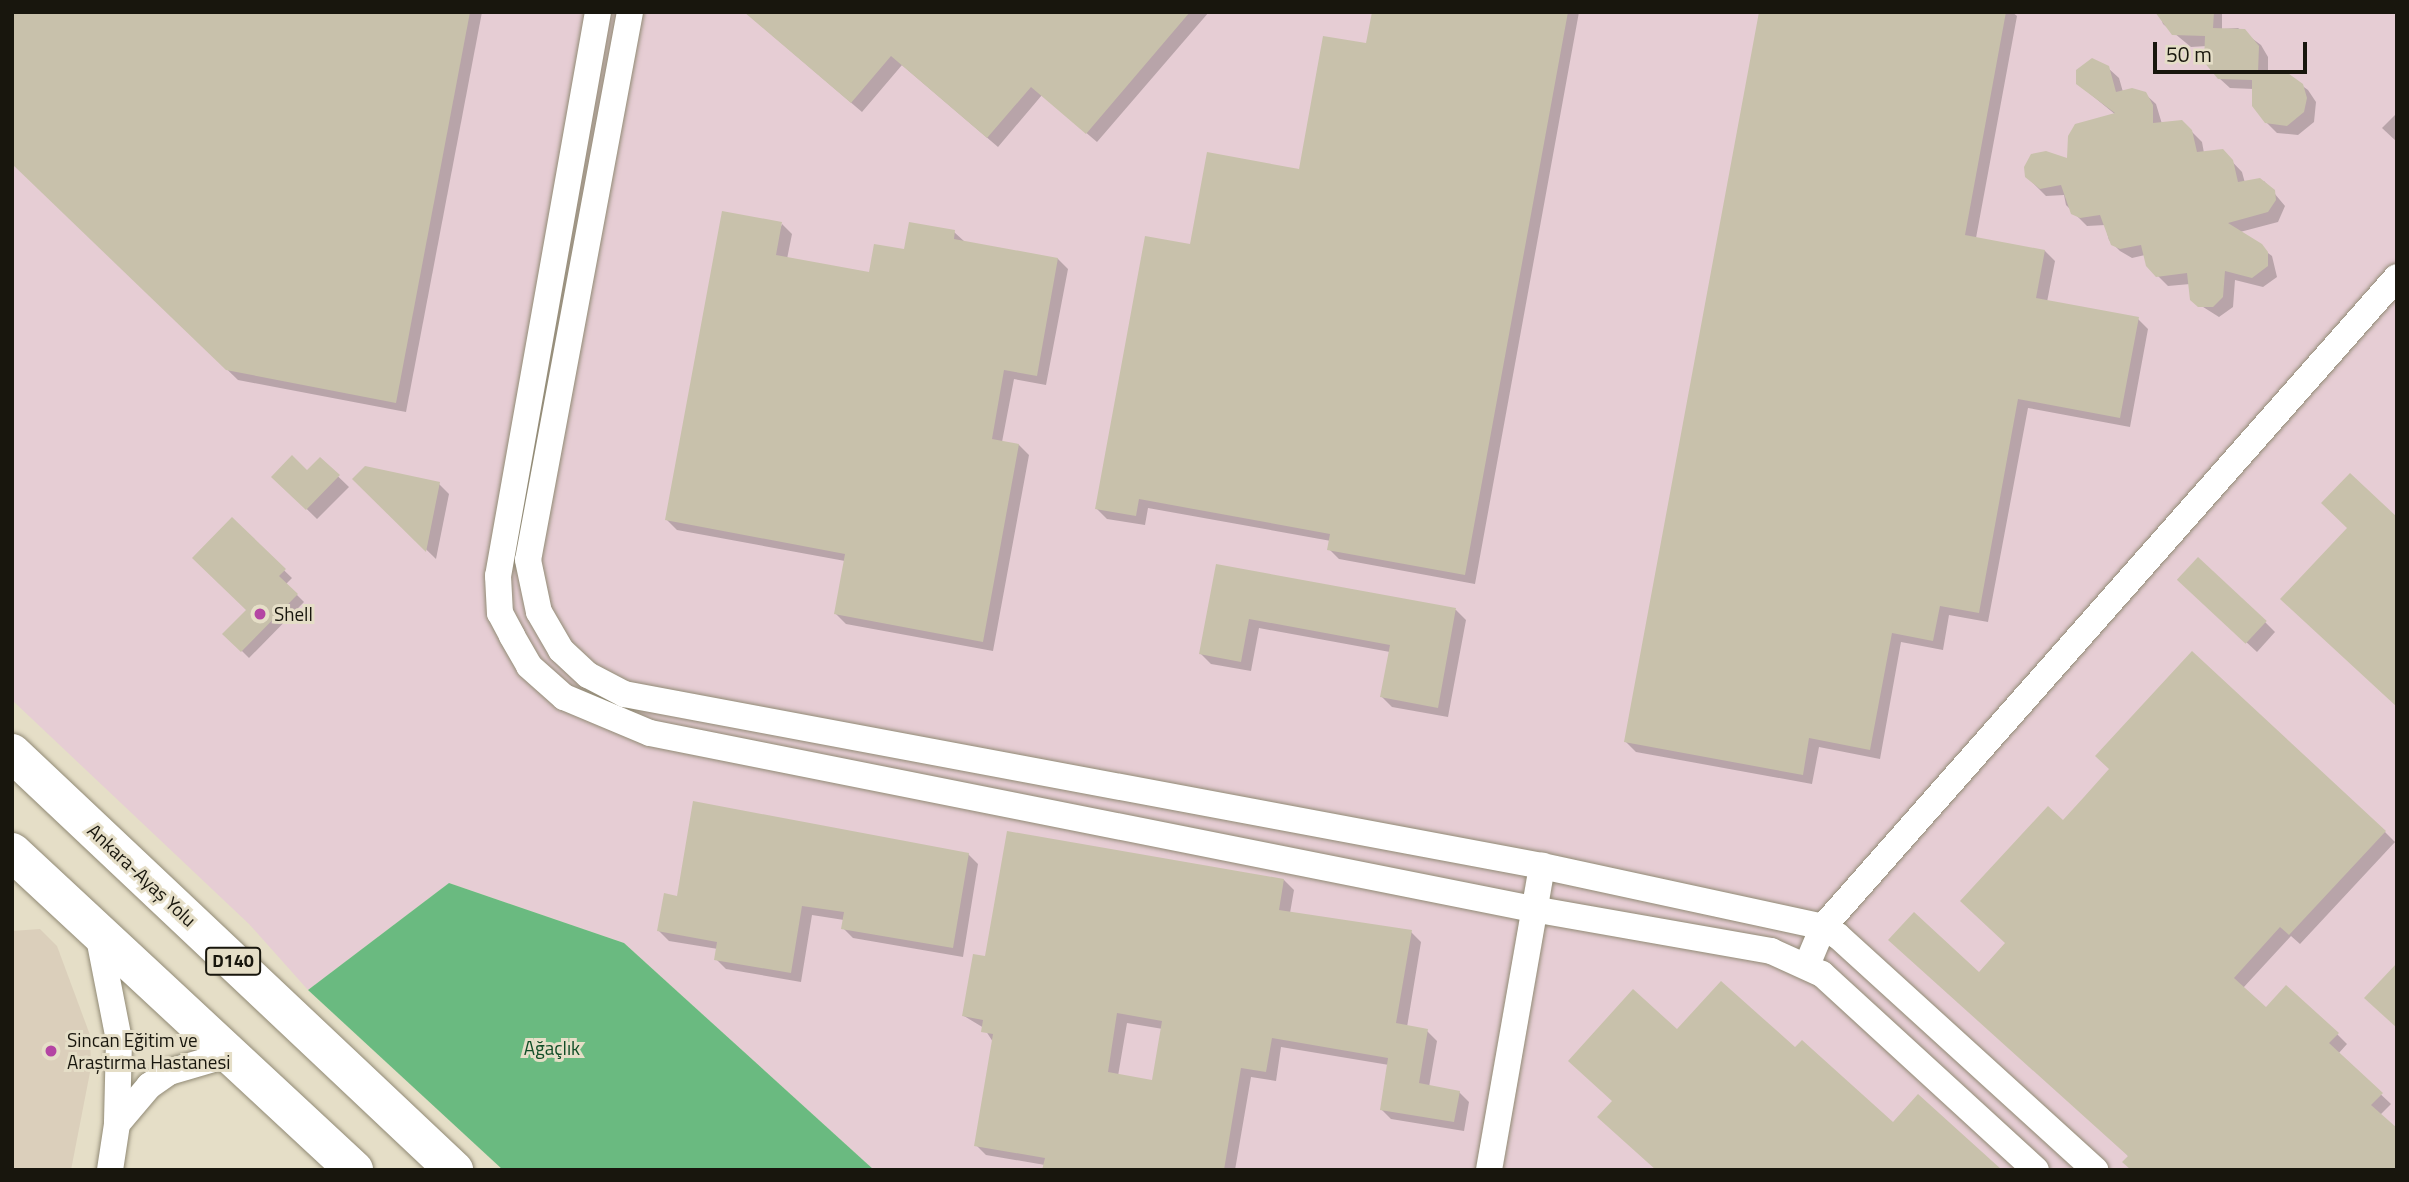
<!DOCTYPE html>
<meta charset="utf-8">
<style>
body{margin:0}
#map{position:relative;width:2409px;height:1182px;overflow:hidden;background:#e5dec7;font-family:"Titillium Web",sans-serif}
div>[style]{position:absolute}
.industrial>*{inset:0;background:#e6cdd4}
.medical>*{inset:0;background:#dbcfbb}
.forest>*{inset:0;background:#6aba80}
.shadow>*{inset:0;background:#0003}
.building>*{inset:0;background:#c8c1ab;transform-origin:0 0}
.roads{filter:drop-shadow(0 0 2px #918a75) drop-shadow(0 0 2px #918a75)}
.minor>*{height:26px;margin:-13px;padding:0 13px;transform-origin:13px;border-radius:13px;background:#fff}
.highway>*{height:38px;margin:-19px;padding:0 19px;transform-origin:19px;border-radius:19px;background:#fff}
.dots>*{width:19px;height:19px;translate:-50% -50%;box-sizing:border-box;border:4px solid #e5dec7;border-radius:50%}
span{translate:-50% -50%;white-space:nowrap;text-align:center;line-height:1.15;-webkit-text-stroke:6px #e5dec7;paint-order:stroke}
.shield-label span{padding:2px 5px;background:#e5dec7;border:2px solid;border-radius:5px;-webkit-text-stroke-width:0}
.shield-label{font-size:18px;color:#18160d;font-weight:700}
.poi-label{font-size:19px;color:#18160d}
.left{translate:0 -50%;text-align:left}
.street-label{font-size:19px;color:#18160d}
.park-label{font-size:19px;color:#114d27}
.frame{position:absolute;inset:0;border:14px solid #18160d;pointer-events:none}
.scale{position:absolute;left:2153px;top:42px;width:154px;height:32px;box-sizing:border-box;border:4px solid #18160d;border-top:0;padding-left:9px;font-size:21px;line-height:24px;white-space:nowrap;color:#18160d;-webkit-text-stroke:5px #e5dec7;paint-order:stroke}
</style>
<div id="map">
<div class="industrial">
<i style="clip-path:polygon(12px 12px,2397px 12px,2397px 1170px,874px 1170px,624px 943px,449px 883px,308px 990px,249px 924px,12px 700px)"></i>
</div>
<div class="medical">
<i style="clip-path:polygon(40px 929px,57px 946px,90px 1035px,91px 1067px,71px 1170px,12px 1170px,12px 931px)"></i>
</div>
<div class="forest">
<i style="clip-path:polygon(449px 883px,624px 943px,874px 1170px,503px 1170px,308px 990px)"></i>
</div>
<div class="shadow">
<i style="clip-path:polygon(12px 12px,482px 12px,406px 412px,238px 380px,12px 162px)"></i>
<i style="clip-path:polygon(745px 12px,1209px 12px,1097px 142px,1042px 95px,998px 147px,902px 65px,862px 112px)"></i>
<i style="clip-path:polygon(1373px 12px,1579px 12px,1475px 584px,1339px 559px,1329px 549px,1331px 541px,1148px 508px,1145px 525px,1107px 519px,1097px 509px,1192px 246px,1301px 172px,1367px 45px)"></i>
<i style="clip-path:polygon(1761px 12px,2012px 12px,2017px 16px,1976px 238px,2045px 251px,2055px 261px,2047px 302px,2138px 319px,2148px 329px,2130px 427px,2028px 408px,1988px 622px,1949px 615px,1943px 650px,1901px 642px,1880px 759px,1819px 747px,1812px 784px,1636px 752px,1626px 742px)"></i>
<i style="clip-path:polygon(2159px 12px,2222px 12px,2222px 29px,2238px 28px,2261px 45px,2268px 57px,2268px 74px,2285px 73px,2308px 90px,2316px 102px,2314px 122px,2298px 135px,2277px 133px,2266px 122px,2254px 89px,2230px 88px,2219px 78px,2207px 46px,2191px 47px,2163px 24px)"></i>
<i style="clip-path:polygon(2108px 68px,2119px 78px,2123px 92px,2145px 94px,2156px 104px,2162px 124px,2182px 122px,2202px 142px,2204px 153px,2222px 151px,2242px 172px,2245px 183px,2264px 181px,2285px 206px,2278px 222px,2240px 232px,2272px 256px,2277px 277px,2263px 287px,2235px 280px,2233px 307px,2219px 317px,2192px 300px,2190px 284px,2168px 286px,2147px 265px,2145px 255px,2132px 258px,2120px 251px,2109px 240px,2105px 225px,2087px 226px,2066px 205px,2064px 195px,2046px 196px,2026px 176px,2069px 161px,2116px 115px,2078px 84px)"></i>
<i style="clip-path:polygon(2397px 113px,2397px 142px,2382px 128px)"></i>
<i style="clip-path:polygon(782px 224px,792px 234px,787px 259px,870px 274px,906px 252px,954px 232px,965px 242px,1058px 259px,1068px 269px,1046px 385px,1014px 379px,1002px 442px,1019px 445px,1029px 455px,993px 651px,846px 624px,836px 614px,845px 561px,677px 530px,667px 520px)"></i>
<i style="clip-path:polygon(320px 459px,349px 487px,317px 519px,274px 477px,307px 472px)"></i>
<i style="clip-path:polygon(439px 484px,449px 494px,436px 559px,364px 489px)"></i>
<i style="clip-path:polygon(232px 520px,292px 578px,286px 584px,304px 602px,249px 658px,225px 634px,248px 610px)"></i>
<i style="clip-path:polygon(1217px 566px,1456px 610px,1466px 620px,1448px 717px,1392px 707px,1382px 697px,1390px 652px,1259px 628px,1251px 671px,1211px 664px,1201px 654px)"></i>
<i style="clip-path:polygon(2190px 590px,2265px 622px,2275px 632px,2257px 652px)"></i>
<i style="clip-path:polygon(2063px 822px,2385px 832px,2395px 842px,2300px 944px,2291px 936px,2243px 988px,2266px 1009px,2337px 1034px,2347px 1044px,2338px 1054px,2391px 1104px,2380px 1115px,2129px 1157px,1979px 974px,2007px 943px)"></i>
<i style="clip-path:polygon(968px 854px,978px 864px,963px 957px,853px 938px,843px 928px,844px 920px,812px 915px,801px 982px,726px 969px,716px 959px,718px 949px,669px 941px,659px 931px,679px 898px)"></i>
<i style="clip-path:polygon(evenodd,1284px 880px,1294px 890px,1290px 913px,1411px 932px,1421px 942px,1407px 1027px,1427px 1031px,1437px 1041px,1429px 1087px,1459px 1092px,1469px 1102px,1464px 1131px,1391px 1119px,1381px 1109px,1389px 1065px,1281px 1047px,1276px 1081px,1251px 1077px,1235px 1170px,1044px 1170px,1045px 1165px,986px 1155px,976px 1145px,993px 1042px,984px 1028px,964px 1016px,986px 958px,1284px 880px,1127px 1023px,1163px 1029px,1154px 1082px,1118px 1076px,1127px 1023px)"></i>
</div>
<div class="building">
<i style="clip-path:polygon(12px 12px,470px 12px,396px 403px,226px 370px,12px 164px)"></i>
<i style="clip-path:polygon(744px 12px,1190px 12px,1086px 134px,1031px 87px,987px 138px,891px 56px,851px 103px)"></i>
<i style="clip-path:polygon(1372px 12px,1568px 12px,1465px 575px,1327px 550px,1330px 534px,1139px 499px,1136px 516px,1095px 509px,1145px 236px,1190px 244px,1207px 152px,1299px 169px,1323px 36px,1366px 43px)"></i>
<i style="clip-path:polygon(1759px 12px,2006px 12px,1965px 235px,2045px 250px,2036px 298px,2139px 317px,2120px 418px,2018px 399px,1979px 613px,1940px 606px,1933px 641px,1892px 633px,1870px 750px,1809px 738px,1803px 775px,1624px 742px)"></i>
<i style="clip-path:polygon(2155px 12px,2214px 12px,2213px 28px,2245px 29px,2259px 46px,2258px 73px,2285px 71px,2303px 84px,2307px 98px,2304px 112px,2287px 126px,2265px 123px,2252px 106px,2252px 80px,2218px 79px,2204px 62px,2205px 36px,2172px 35px)"></i>
<i style="clip-path:polygon(2092px 58px,2109px 66px,2116px 92px,2132px 88px,2146px 92px,2153px 105px,2153px 123px,2182px 120px,2192px 130px,2197px 152px,2223px 149px,2233px 160px,2238px 182px,2260px 178px,2275px 190px,2276px 200px,2268px 212px,2228px 223px,2262px 244px,2268px 252px,2268px 266px,2252px 278px,2225px 271px,2223px 297px,2213px 307px,2198px 307px,2190px 300px,2187px 273px,2156px 277px,2146px 266px,2141px 245px,2120px 249px,2111px 245px,2100px 215px,2080px 218px,2071px 214px,2061px 185px,2040px 189px,2025px 177px,2024px 167px,2031px 154px,2046px 151px,2067px 158px,2068px 136px,2075px 124px,2115px 113px,2076px 84px,2076px 70px)"></i>
<i style="clip-path:polygon(722px 211px,782px 222px,776px 255px,869px 272px,874px 244px,904px 249px,909px 222px,955px 230px,954px 239px,1058px 258px,1037px 376px,1004px 370px,992px 439px,1019px 444px,983px 642px,834px 614px,845px 554px,665px 520px)"></i>
<i style="clip-path:polygon(292px 455px,307px 470px,320px 457px,340px 475px,306px 510px,271px 477px)"></i>
<i style="clip-path:polygon(365px 466px,440px 482px,426px 552px,352px 479px)"></i>
<i style="clip-path:polygon(2350px 473px,2397px 517px,2397px 707px,2280px 599px,2347px 528px,2321px 503px)"></i>
<i style="clip-path:polygon(232px 517px,286px 569px,279px 576px,298px 594px,241px 652px,222px 634px,246px 610px,192px 558px)"></i>
<i style="left:2198px;top:557px;width:94px;height:31px;rotate:43deg"></i>
<i style="clip-path:polygon(1216px 564px,1456px 608px,1438px 708px,1380px 697px,1390px 645px,1249px 619px,1241px 662px,1199px 654px)"></i>
<i style="clip-path:polygon(2192px 651px,2386px 831px,2289px 935px,2280px 927px,2234px 978px,2266px 1007px,2286px 985px,2339px 1033px,2329px 1043px,2383px 1093px,2371px 1105px,2397px 1128px,2397px 1170px,2131px 1170px,2122px 1162px,2128px 1156px,1888px 940px,1914px 912px,1979px 972px,2005px 943px,1960px 901px,2048px 806px,2063px 820px,2084px 797px,2109px 769px,2095px 756px)"></i>
<i style="clip-path:polygon(693px 801px,969px 853px,953px 948px,841px 929px,844px 912px,802px 906px,791px 973px,714px 960px,717px 942px,657px 931px,664px 893px,677px 896px)"></i>
<i style="clip-path:polygon(evenodd,1007px 831px,1284px 879px,1279px 910px,1412px 930px,1396px 1023px,1428px 1029px,1419px 1083px,1460px 1091px,1454px 1122px,1380px 1110px,1388px 1058px,1272px 1038px,1266px 1072px,1241px 1068px,1224px 1170px,1042px 1170px,1045px 1158px,974px 1146px,993px 1034px,981px 1032px,983px 1020px,962px 1016px,973px 954px,985px 956px,1007px 831px,1117px 1013px,1162px 1021px,1152px 1080px,1108px 1072px,1117px 1013px)"></i>
<i style="clip-path:polygon(2397px 963px,2397px 1028px,2364px 998px)"></i>
<i style="clip-path:polygon(1721px 981px,1795px 1047px,1802px 1040px,1893px 1122px,1918px 1094px,2002px 1170px,1656px 1170px,1597px 1117px,1612px 1101px,1568px 1061px,1633px 989px,1677px 1029px)"></i>
</div>
<div class="roads">
<div class="minor">
<i style="left:598px;top:12px;width:573px;rotate:100.05deg"></i>
<i style="left:498px;top:576px;width:37px;rotate:87deg"></i>
<i style="left:500px;top:613px;width:26px;rotate:62deg"></i>
<i style="left:512px;top:636px;width:34px;rotate:60deg"></i>
<i style="left:529px;top:666px;width:47px;rotate:41.5deg"></i>
<i style="left:564px;top:697px;width:93px;rotate:22.7deg"></i>
<i style="left:650px;top:733px;width:900px;rotate:11.27deg"></i>
<i style="left:1533px;top:909px;width:242px;rotate:10deg"></i>
<i style="left:1771px;top:951px;width:56px;rotate:24.3deg"></i>
<i style="left:1822px;top:974px;width:290px;rotate:42.5deg"></i>
<i style="left:630px;top:12px;width:557px;rotate:100.54deg"></i>
<i style="left:528px;top:560px;width:53px;rotate:78.1deg"></i>
<i style="left:539px;top:612px;width:44px;rotate:59.9deg"></i>
<i style="left:561px;top:650px;width:37px;rotate:43deg"></i>
<i style="left:588px;top:675px;width:41px;rotate:27.8deg"></i>
<i style="left:624px;top:694px;width:934px;rotate:10.61deg"></i>
<i style="left:1542px;top:866px;width:288px;rotate:12.2deg"></i>
<i style="left:1823px;top:927px;width:17px;rotate:31deg"></i>
<i style="left:1838px;top:936px;width:348px;rotate:42.3deg"></i>
<i style="left:98px;top:933px;width:109px;rotate:78.9deg"></i>
<i style="left:119px;top:1040px;width:84px;rotate:91.4deg"></i>
<i style="left:117px;top:1124px;width:50px;rotate:-49.9deg"></i>
<i style="left:149px;top:1086px;width:24px;rotate:-35deg"></i>
<i style="left:169px;top:1072px;width:64px;rotate:-16.4deg"></i>
<i style="left:1807px;top:965px;width:41px;rotate:-67.2deg"></i>
<i style="left:1823px;top:927px;width:867px;rotate:-48.55deg"></i>
<i style="left:110px;top:1170px;width:47px;rotate:-81.3deg"></i>
<i style="left:1489px;top:1170px;width:309px;rotate:-80.1deg"></i>
</div>
<div class="highway">
<i style="left:12px;top:753px;width:608px;rotate:43.33deg"></i>
<i style="left:12px;top:852px;width:467px;rotate:42.9deg"></i>
</div>
</div>
<div class="dots">
<i style="left:260px;top:614px;background:#b445a3"></i>
<i style="left:51px;top:1051px;background:#b445a3"></i>
</div>
<div class="shield-label">
<span style="left:233px;top:961px">D140</span>
</div>
<div class="poi-label">
<span class="left" style="left:274px;top:614px">Shell</span>
<span class="left" style="left:67px;top:1051px">Sincan Eğitim ve<br>Araştırma Hastanesi</span>
</div>
<div class="street-label">
<span style="left:142px;top:875px;rotate:43deg">Ankara-Ayaş Yolu</span>
</div>
<div class="park-label">
<span style="left:552px;top:1048px">Ağaçlık</span>
</div>
<div class="frame"></div>
<div class="scale">50 m</div>
</div>
